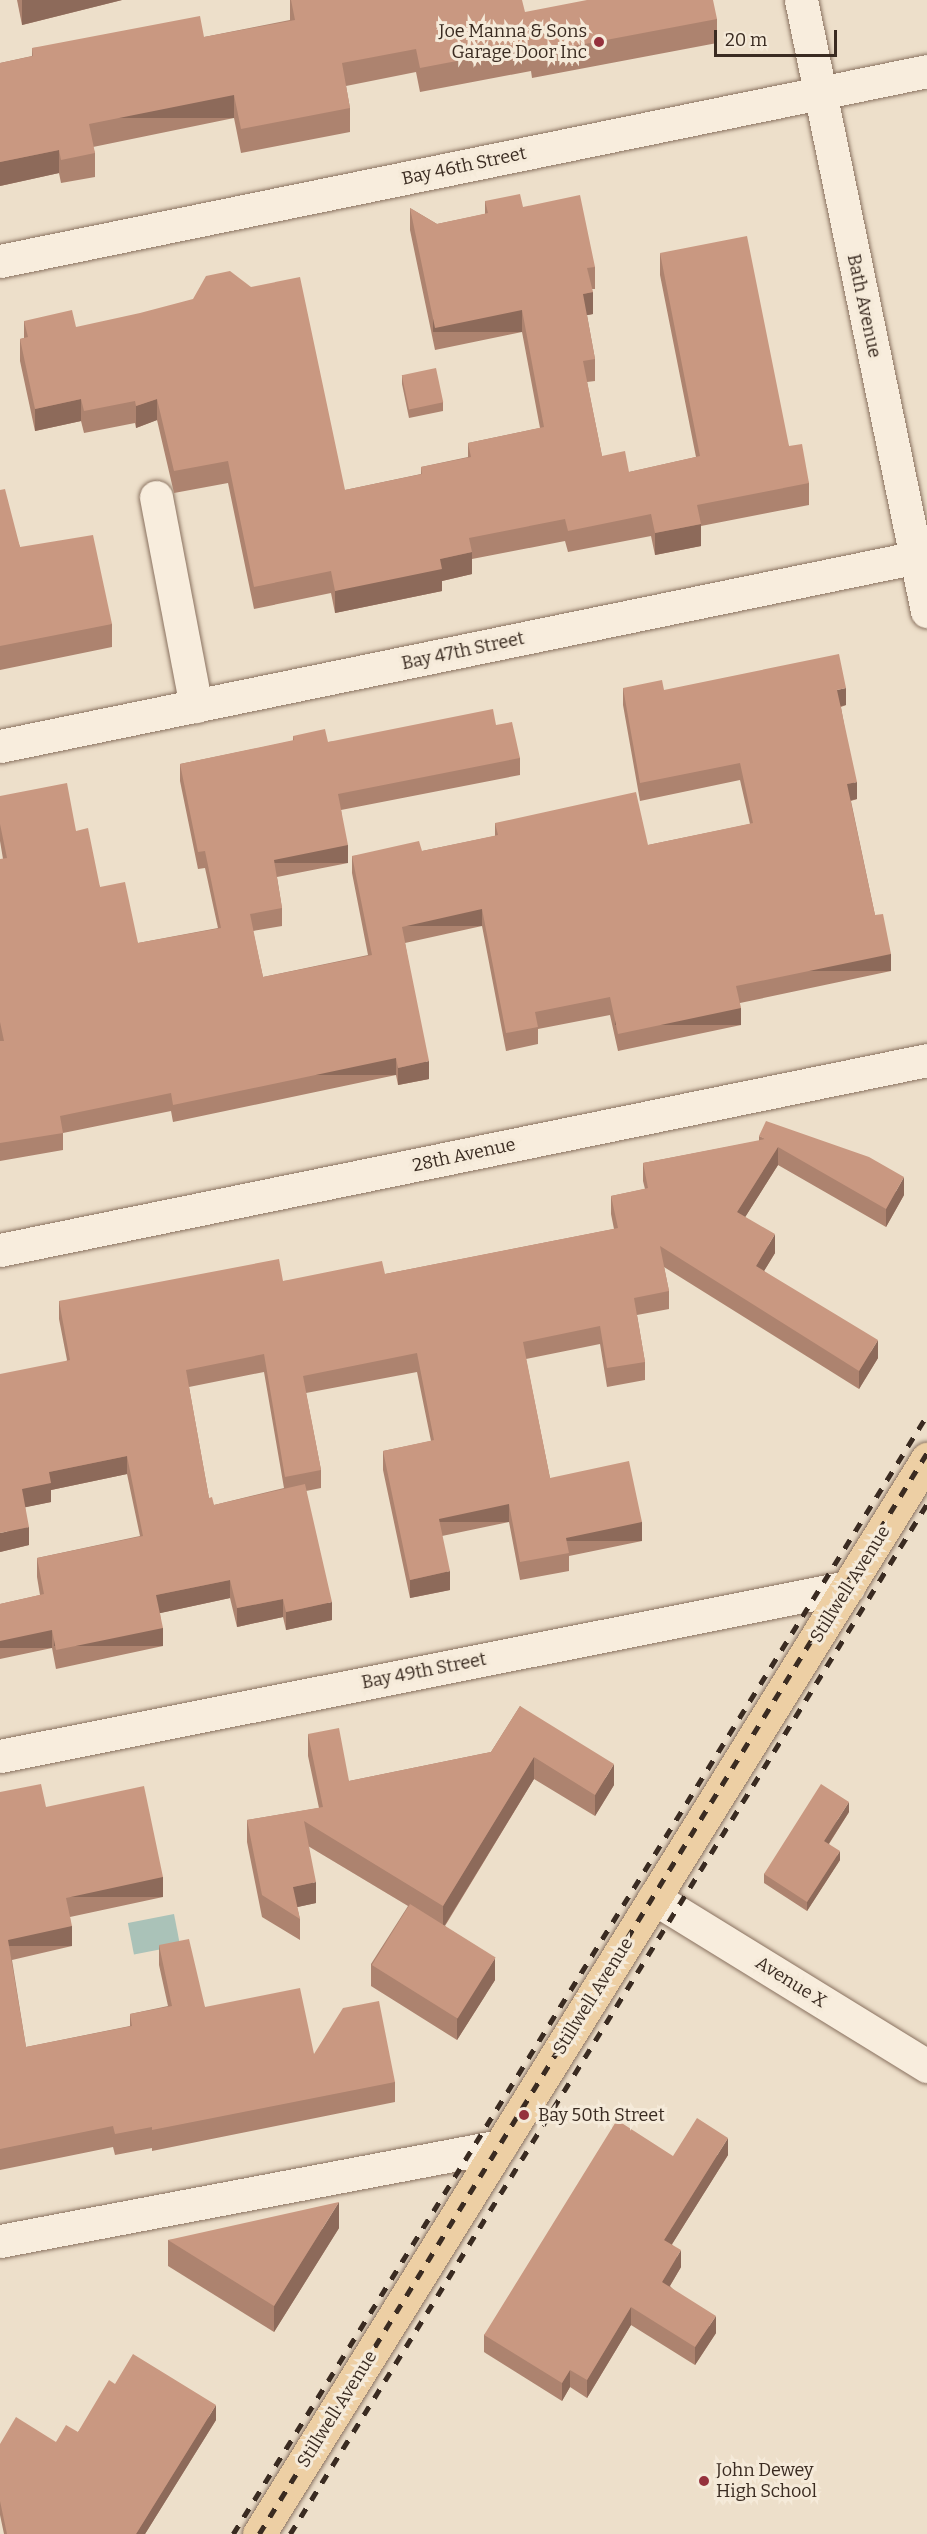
<!DOCTYPE html>
<style>
body{margin:0}
#map{position:relative;width:927px;height:2534px;overflow:hidden;background:#eddfca;font-family:Bitter,serif}
div>[style]{position:absolute}
.water>*{inset:0;background:#aac2b8;transform-origin:0 0}
.roads{filter:drop-shadow(0 0 2px #89715f) drop-shadow(0 0 2px #89715f)}
.minor>*{height:33px;margin:-16.5px;padding:0 16.5px;transform-origin:16.5px;border-radius:16.5px;background:#f8eddd}
.major>*{height:33px;margin:-16.5px;padding:0 16.5px;transform-origin:16.5px;border-radius:16.5px;background:#edcfa4}
.rail>*{height:4.5px;margin-top:-2.25px;transform-origin:0;background:repeating-linear-gradient(90deg,#3a2b21 0 10px,transparent 0 20px)}
.wall>*{inset:0;background:#ad836f}
.shaded-wall>*{inset:0;background:#8d6a5a;transform-origin:0 0}
.building>*{inset:0;background:#c99881;transform-origin:0 0}
.dots>*{width:16px;height:16px;translate:-50% -50%;box-sizing:border-box;border:3px solid #f5ead9;border-radius:50%}
span{translate:-50% -50%;white-space:nowrap;text-align:center;line-height:1.15;-webkit-text-stroke:6px #f5ead9;paint-order:stroke}
.poi-label{font-size:18px;color:#3a2b21}
.right{translate:-100% -50%;text-align:right}
.left{translate:0 -50%;text-align:left}
.street-label{font-size:18px;color:#3a2b21}
.scale{position:absolute;left:714px;top:30px;width:123px;height:27px;box-sizing:border-box;border:3px solid #3a2b21;border-top:0;padding-left:8px;font-size:18px;line-height:21px;white-space:nowrap;color:#3a2b21;-webkit-text-stroke:4px #f5ead9;paint-order:stroke}
</style>
<div id="map">
<div class="water">
<i style="left:174px;top:1914px;width:32px;height:47px;rotate:79deg"></i>
</div>
<div class="roads">
<div class="minor">
<i style="left:801px;top:0;width:624px;rotate:78.35deg"></i>
<i style="left:0;top:261px;width:946px;rotate:-11.58deg"></i>
<i style="left:156px;top:497px;width:213px;rotate:79.2deg"></i>
<i style="left:0;top:746px;width:946px;rotate:-11.64deg"></i>
<i style="left:0;top:1250px;width:946px;rotate:-11.58deg"></i>
<i style="left:0;top:1756px;width:865px;rotate:-11.27deg"></i>
<i style="left:654px;top:1898px;width:321px;rotate:31.6deg"></i>
<i style="left:0;top:2241px;width:509px;rotate:-10.76deg"></i>
</div>
<div class="major">
<i style="left:259px;top:2534px;width:1266px;rotate:-58.14deg"></i>
</div>
</div>
<div class="rail">
<i style="left:233px;top:2534px;width:1317px;rotate:-58.19deg"></i>
<i style="left:259px;top:2534px;width:1271px;rotate:-58.29deg"></i>
<i style="left:290px;top:2534px;width:1211px;rotate:-58.27deg"></i>
</div>
<div class="wall">
<i style="clip-path:polygon(17px 0,122px 0,22px 25px)"></i>
<i style="clip-path:polygon(290px 0,525px 12px,717px 19px,717px 43px,532px 78px,531px 71px,420px 92px,416px 72px,346px 86px,350px 108px,350px 132px,241px 153px,234px 118px,93px 147px,95px 153px,95px 177px,61px 183px,59px 173px,0 186px,0 63px,32px 56px,32px 48px,204px 37px,290px 20px)"></i>
<i style="clip-path:polygon(485px 201px,523px 207px,595px 267px,595px 289px,592px 289px,593px 314px,587px 315px,595px 359px,595px 381px,587px 382px,602px 456px,629px 472px,696px 457px,660px 275px,660px 253px,789px 446px,809px 483px,809px 505px,701px 526px,701px 546px,655px 555px,651px 536px,568px 552px,565px 541px,472px 559px,472px 574px,442px 581px,442px 591px,335px 613px,331px 593px,254px 609px,228px 483px,174px 493px,157px 420px,136px 428px,135px 423px,84px 433px,81px 421px,35px 431px,20px 361px,20px 339px,24px 338px,24px 321px,76px 327px,345px 490px,421px 474px,421px 467px,468px 457px,468px 443px,540px 428px,522px 332px,435px 350px,410px 230px,410px 208px,437px 224px,485px 214px)"></i>
<i style="clip-path:polygon(402px 375px,443px 402px,443px 411px,409px 418px,402px 384px)"></i>
<i style="clip-path:polygon(0 490px,20px 547px,112px 624px,112px 647px,0 670px)"></i>
<i style="clip-path:polygon(623px 688px,664px 690px,846px 705px,841px 707px,857px 799px,851px 801px,875px 915px,891px 971px,740px 1003px,741px 1025px,618px 1051px,610px 1015px,538px 1029px,538px 1044px,506px 1051px,482px 926px,405px 943px,429px 1079px,398px 1085px,396px 1075px,173px 1122px,171px 1111px,63px 1133px,63px 1150px,0 1161px,0 859px,3px 859px,0 841px,0 796px,76px 831px,100px 887px,138px 943px,218px 928px,205px 868px,198px 869px,180px 781px,180px 764px,293px 741px,293px 736px,328px 742px,496px 725px,520px 758px,520px 775px,341px 810px,348px 863px,277px 877px,282px 908px,282px 926px,253px 931px,263px 977px,368px 955px,352px 873px,352px 856px,422px 851px,495px 836px,495px 823px,648px 845px,750px 824px,740px 780px,640px 801px,623px 705px)"></i>
<i style="clip-path:polygon(evenodd,759px 1136px,904px 1195px,886px 1227px,778px 1165px,745px 1217px,775px 1253px,764px 1271px,878px 1358px,859px 1389px,664px 1267px,669px 1291px,669px 1309px,637px 1315px,645px 1362px,645px 1380px,607px 1387px,600px 1344px,526px 1359px,550px 1478px,642px 1541px,569px 1556px,569px 1571px,520px 1580px,509px 1522px,442px 1536px,450px 1590px,410px 1598px,383px 1470px,383px 1451px,431px 1441px,417px 1372px,306px 1393px,321px 1470px,321px 1488px,306px 1491px,332px 1620px,286px 1630px,283px 1617px,237px 1627px,230px 1598px,160px 1613px,163px 1646px,56px 1669px,52px 1648px,0 1659px,0 1604px,40px 1595px,37px 1577px,37px 1558px,140px 1536px,127px 1474px,51px 1490px,51px 1502px,25px 1507px,29px 1545px,0 1552px,67px 1360px,59px 1319px,59px 1301px,283px 1281px,385px 1274px,614px 1229px,611px 1214px,611px 1196px,645px 1189px,643px 1181px,643px 1163px,759px 1141px,759px 1136px,264px 1372px,284px 1488px,214px 1505px,209px 1498px,189px 1387px,264px 1372px)"></i>
<i style="clip-path:polygon(520px 1706px,614px 1785px,595px 1816px,534px 1779px,445px 1926px,495px 1980px,457px 2040px,371px 1986px,371px 1964px,408px 1906px,308px 1846px,316px 1903px,297px 1907px,300px 1919px,300px 1940px,262px 1917px,247px 1842px,247px 1820px,319px 1808px,308px 1756px,308px 1734px,349px 1781px,491px 1752px)"></i>
<i style="clip-path:polygon(0 1792px,46px 1807px,163px 1897px,70px 1917px,72px 1946px,12px 1960px,26px 2047px,130px 2026px,130px 2014px,168px 2006px,159px 1965px,159px 1945px,205px 2007px,314px 2054px,395px 2082px,395px 2102px,152px 2151px,152px 2148px,115px 2155px,113px 2147px,0 2170px)"></i>
<i style="clip-path:polygon(849px 1812px,829px 1844px,840px 1860px,807px 1911px,764px 1883px,764px 1874px)"></i>
<i style="clip-path:polygon(728px 2155px,672px 2244px,681px 2267px,670px 2286px,716px 2333px,695px 2365px,631px 2325px,587px 2398px,570px 2387px,562px 2401px,484px 2352px,484px 2335px,673px 2156px)"></i>
<i style="clip-path:polygon(339px 2228px,274px 2332px,168px 2266px,168px 2240px)"></i>
<i style="clip-path:polygon(115px 2384px,216px 2420px,145px 2534px,4px 2534px,0 2515px,0 2444px,56px 2442px,78px 2432px)"></i>
</div>
<div class="shaded-wall">
<i style="clip-path:polygon(22px 0,122px 0,22px 25px)"></i>
<i style="left:234px;top:95px;width:23px;height:148px;rotate:90deg"></i>
<i style="clip-path:polygon(59px 150px,59px 173px,0 186px,0 162px)"></i>
<i style="clip-path:polygon(593px 292px,593px 314px,583px 316px,583px 294px)"></i>
<i style="left:522px;top:310px;width:22px;height:89px;rotate:90deg"></i>
<i style="clip-path:polygon(81px 399px,81px 421px,35px 431px,35px 409px)"></i>
<i style="clip-path:polygon(157px 399px,157px 420px,136px 428px,136px 406px)"></i>
<i style="clip-path:polygon(701px 524px,701px 546px,655px 555px,655px 533px)"></i>
<i style="clip-path:polygon(472px 552px,472px 574px,442px 581px,442px 591px,335px 613px,335px 591px,440px 559px)"></i>
<i style="clip-path:polygon(846px 688px,846px 705px,837px 707px,837px 690px)"></i>
<i style="clip-path:polygon(857px 782px,857px 799px,847px 801px,847px 784px)"></i>
<i style="left:348px;top:845px;width:18px;height:76px;rotate:90deg"></i>
<i style="left:482px;top:909px;width:17px;height:82px;rotate:90deg"></i>
<i style="left:891px;top:954px;width:17px;height:158px;rotate:90deg"></i>
<i style="left:741px;top:1008px;width:17px;height:126px;rotate:90deg"></i>
<i style="left:396px;top:1058px;width:17px;height:228px;rotate:90deg"></i>
<i style="clip-path:polygon(429px 1061px,429px 1079px,398px 1085px,398px 1068px)"></i>
<i style="clip-path:polygon(778px 1147px,778px 1165px,737px 1230px,737px 1212px)"></i>
<i style="clip-path:polygon(904px 1177px,904px 1195px,886px 1227px,886px 1209px)"></i>
<i style="clip-path:polygon(775px 1234px,775px 1253px,756px 1284px,756px 1266px)"></i>
<i style="clip-path:polygon(878px 1340px,878px 1358px,859px 1389px,859px 1371px)"></i>
<i style="clip-path:polygon(127px 1456px,127px 1474px,51px 1490px,51px 1502px,22px 1508px,22px 1489px,49px 1472px)"></i>
<i style="left:509px;top:1504px;width:18px;height:72px;rotate:90deg"></i>
<i style="left:642px;top:1522px;width:19px;height:78px;rotate:90deg"></i>
<i style="clip-path:polygon(29px 1527px,29px 1545px,0 1552px,0 1533px)"></i>
<i style="clip-path:polygon(450px 1571px,450px 1590px,410px 1598px,410px 1580px)"></i>
<i style="clip-path:polygon(230px 1580px,230px 1598px,156px 1614px,156px 1595px)"></i>
<i style="clip-path:polygon(283px 1599px,283px 1617px,237px 1627px,237px 1608px)"></i>
<i style="clip-path:polygon(332px 1602px,332px 1620px,286px 1630px,286px 1612px)"></i>
<i style="left:163px;top:1628px;width:18px;height:109px;rotate:90deg"></i>
<i style="left:52px;top:1630px;width:18px;height:53px;rotate:90deg"></i>
<i style="clip-path:polygon(534px 1757px,534px 1779px,443px 1928px,443px 1906px)"></i>
<i style="clip-path:polygon(614px 1764px,614px 1785px,595px 1816px,595px 1795px)"></i>
<i style="clip-path:polygon(849px 1802px,849px 1812px,824px 1851px,824px 1841px)"></i>
<i style="clip-path:polygon(840px 1851px,840px 1860px,807px 1911px,807px 1902px)"></i>
<i style="left:163px;top:1877px;width:20px;height:99px;rotate:90deg"></i>
<i style="clip-path:polygon(316px 1882px,316px 1903px,293px 1908px,293px 1887px)"></i>
<i style="left:72px;top:1926px;width:20px;height:66px;rotate:90deg"></i>
<i style="clip-path:polygon(495px 1958px,495px 1980px,457px 2040px,457px 2018px)"></i>
<i style="clip-path:polygon(728px 2138px,728px 2155px,664px 2257px,664px 2240px)"></i>
<i style="clip-path:polygon(339px 2202px,339px 2228px,274px 2332px,274px 2306px)"></i>
<i style="clip-path:polygon(681px 2250px,681px 2267px,662px 2299px,662px 2282px)"></i>
<i style="clip-path:polygon(631px 2307px,631px 2325px,587px 2398px,587px 2380px)"></i>
<i style="clip-path:polygon(716px 2316px,716px 2333px,695px 2365px,695px 2347px)"></i>
<i style="clip-path:polygon(570px 2370px,570px 2387px,562px 2401px,562px 2383px)"></i>
<i style="clip-path:polygon(216px 2405px,216px 2420px,145px 2534px,136px 2534px)"></i>
</div>
<div class="building">
<i style="clip-path:polygon(291px 0,522px 0,525px 12px,587px 0,713px 0,717px 19px,532px 54px,531px 47px,420px 68px,416px 49px,342px 63px,350px 108px,241px 129px,234px 95px,89px 124px,95px 153px,61px 160px,59px 150px,0 162px,0 63px,33px 56px,32px 48px,200px 16px,204px 37px,295px 20px)"></i>
<i style="clip-path:polygon(520px 194px,523px 207px,580px 195px,595px 267px,587px 268px,593px 292px,583px 294px,595px 359px,583px 361px,602px 456px,625px 451px,629px 472px,700px 456px,660px 253px,747px 236px,789px 446px,802px 444px,809px 483px,697px 505px,701px 524px,655px 533px,651px 514px,568px 531px,565px 519px,469px 538px,472px 552px,440px 559px,442px 569px,335px 591px,331px 571px,254px 587px,228px 461px,174px 471px,157px 399px,136px 406px,135px 401px,84px 411px,81px 399px,35px 409px,20px 339px,28px 337px,24px 321px,72px 310px,76px 327px,140px 313px,193px 299px,206px 276px,230px 271px,251px 287px,300px 277px,345px 490px,422px 474px,421px 467px,471px 457px,468px 443px,544px 427px,522px 310px,435px 328px,410px 208px,437px 224px,488px 213px,485px 201px)"></i>
<i style="left:436px;top:368px;width:35px;height:35px;rotate:78deg"></i>
<i style="clip-path:polygon(5px 489px,20px 547px,93px 535px,112px 624px,0 646px,0 490px)"></i>
<i style="clip-path:polygon(839px 654px,846px 688px,837px 690px,857px 782px,847px 784px,875px 915px,883px 914px,891px 954px,736px 986px,741px 1008px,618px 1034px,610px 997px,535px 1012px,538px 1027px,506px 1033px,482px 909px,402px 927px,429px 1061px,398px 1068px,396px 1058px,173px 1105px,171px 1093px,60px 1116px,63px 1133px,0 1143px,0 1041px,4px 1041px,0 1022px,0 859px,7px 858px,0 824px,0 796px,67px 783px,76px 831px,88px 828px,100px 887px,125px 882px,138px 943px,221px 928px,205px 851px,198px 852px,180px 764px,294px 740px,293px 736px,325px 729px,328px 742px,493px 709px,496px 725px,512px 722px,520px 758px,338px 794px,348px 845px,274px 860px,282px 908px,250px 914px,263px 977px,372px 955px,352px 856px,419px 841px,422px 851px,498px 835px,495px 823px,636px 792px,648px 845px,753px 823px,740px 763px,640px 783px,623px 688px,662px 680px,664px 690px)"></i>
<i style="clip-path:polygon(766px 1121px,869px 1157px,904px 1177px,886px 1209px,778px 1147px,737px 1212px,775px 1234px,756px 1266px,878px 1340px,859px 1371px,660px 1246px,669px 1291px,634px 1298px,645px 1362px,607px 1368px,600px 1326px,523px 1342px,550px 1478px,629px 1461px,642px 1522px,566px 1538px,569px 1553px,520px 1562px,509px 1504px,439px 1519px,450px 1571px,410px 1580px,383px 1451px,434px 1440px,417px 1353px,303px 1376px,321px 1470px,285px 1477px,264px 1354px,186px 1370px,209px 1498px,212px 1497px,214px 1505px,305px 1484px,332px 1602px,286px 1612px,283px 1599px,237px 1608px,230px 1580px,156px 1595px,163px 1628px,56px 1650px,52px 1630px,0 1641px,0 1604px,44px 1594px,37px 1558px,143px 1536px,127px 1456px,49px 1472px,51px 1483px,22px 1489px,29px 1527px,0 1533px,0 1374px,70px 1360px,59px 1301px,279px 1259px,283px 1281px,382px 1261px,385px 1274px,618px 1228px,611px 1196px,648px 1188px,643px 1163px,765px 1139px,759px 1136px)"></i>
<i style="clip-path:polygon(520px 1706px,614px 1764px,595px 1795px,534px 1757px,443px 1906px,304px 1821px,316px 1882px,293px 1887px,300px 1919px,262px 1895px,247px 1820px,323px 1807px,308px 1734px,339px 1728px,349px 1781px,491px 1752px)"></i>
<i style="clip-path:polygon(41px 1784px,46px 1807px,144px 1786px,163px 1877px,66px 1898px,72px 1926px,8px 1940px,26px 2047px,132px 2026px,130px 2014px,172px 2006px,159px 1945px,189px 1939px,205px 2007px,300px 1988px,314px 2054px,343px 2008px,379px 2001px,395px 2082px,152px 2130px,152px 2127px,115px 2134px,113px 2126px,0 2149px,0 1792px)"></i>
<i style="clip-path:polygon(821px 1784px,849px 1802px,824px 1841px,840px 1851px,807px 1902px,764px 1874px)"></i>
<i style="left:410px;top:1904px;width:101px;height:72px;rotate:32deg"></i>
<i style="clip-path:polygon(697px 2118px,728px 2138px,664px 2240px,681px 2250px,662px 2282px,716px 2316px,695px 2347px,631px 2307px,587px 2380px,570px 2370px,562px 2383px,484px 2335px,617px 2120px,673px 2156px)"></i>
<i style="clip-path:polygon(339px 2202px,274px 2306px,168px 2240px)"></i>
<i style="clip-path:polygon(133px 2354px,216px 2405px,136px 2534px,7px 2534px,0 2501px,0 2444px,16px 2417px,56px 2442px,66px 2425px,78px 2432px,109px 2380px,115px 2384px)"></i>
</div>
<div class="dots">
<i style="left:599px;top:42px;background:#95313c"></i>
<i style="left:524px;top:2115px;background:#95313c"></i>
<i style="left:704px;top:2481px;background:#95313c"></i>
</div>
<div class="poi-label">
<span class="right" style="left:587px;top:42px">Joe Manna &amp; Sons<br>Garage Door Inc</span>
<span class="left" style="left:538px;top:2115px">Bay 50th Street</span>
<span class="left" style="left:716px;top:2481px">John Dewey<br>High School</span>
</div>
<div class="street-label">
<span style="left:464px;top:166px;rotate:-12deg">Bay 46th Street</span>
<span style="left:864px;top:306px;rotate:78deg">Bath Avenue</span>
<span style="left:463px;top:651px;rotate:-12deg">Bay 47th Street</span>
<span style="left:464px;top:1155px;rotate:-12deg">28th Avenue</span>
<span style="left:850px;top:1584px;rotate:-58deg">Stillwell Avenue</span>
<span style="left:424px;top:1671px;rotate:-11deg">Bay 49th Street</span>
<span style="left:791px;top:1982px;rotate:32deg">Avenue X</span>
<span style="left:593px;top:1996px;rotate:-58deg">Stillwell Avenue</span>
<span style="left:337px;top:2409px;rotate:-58deg">Stillwell Avenue</span>
</div>
<div class="scale">20 m</div>
</div>
